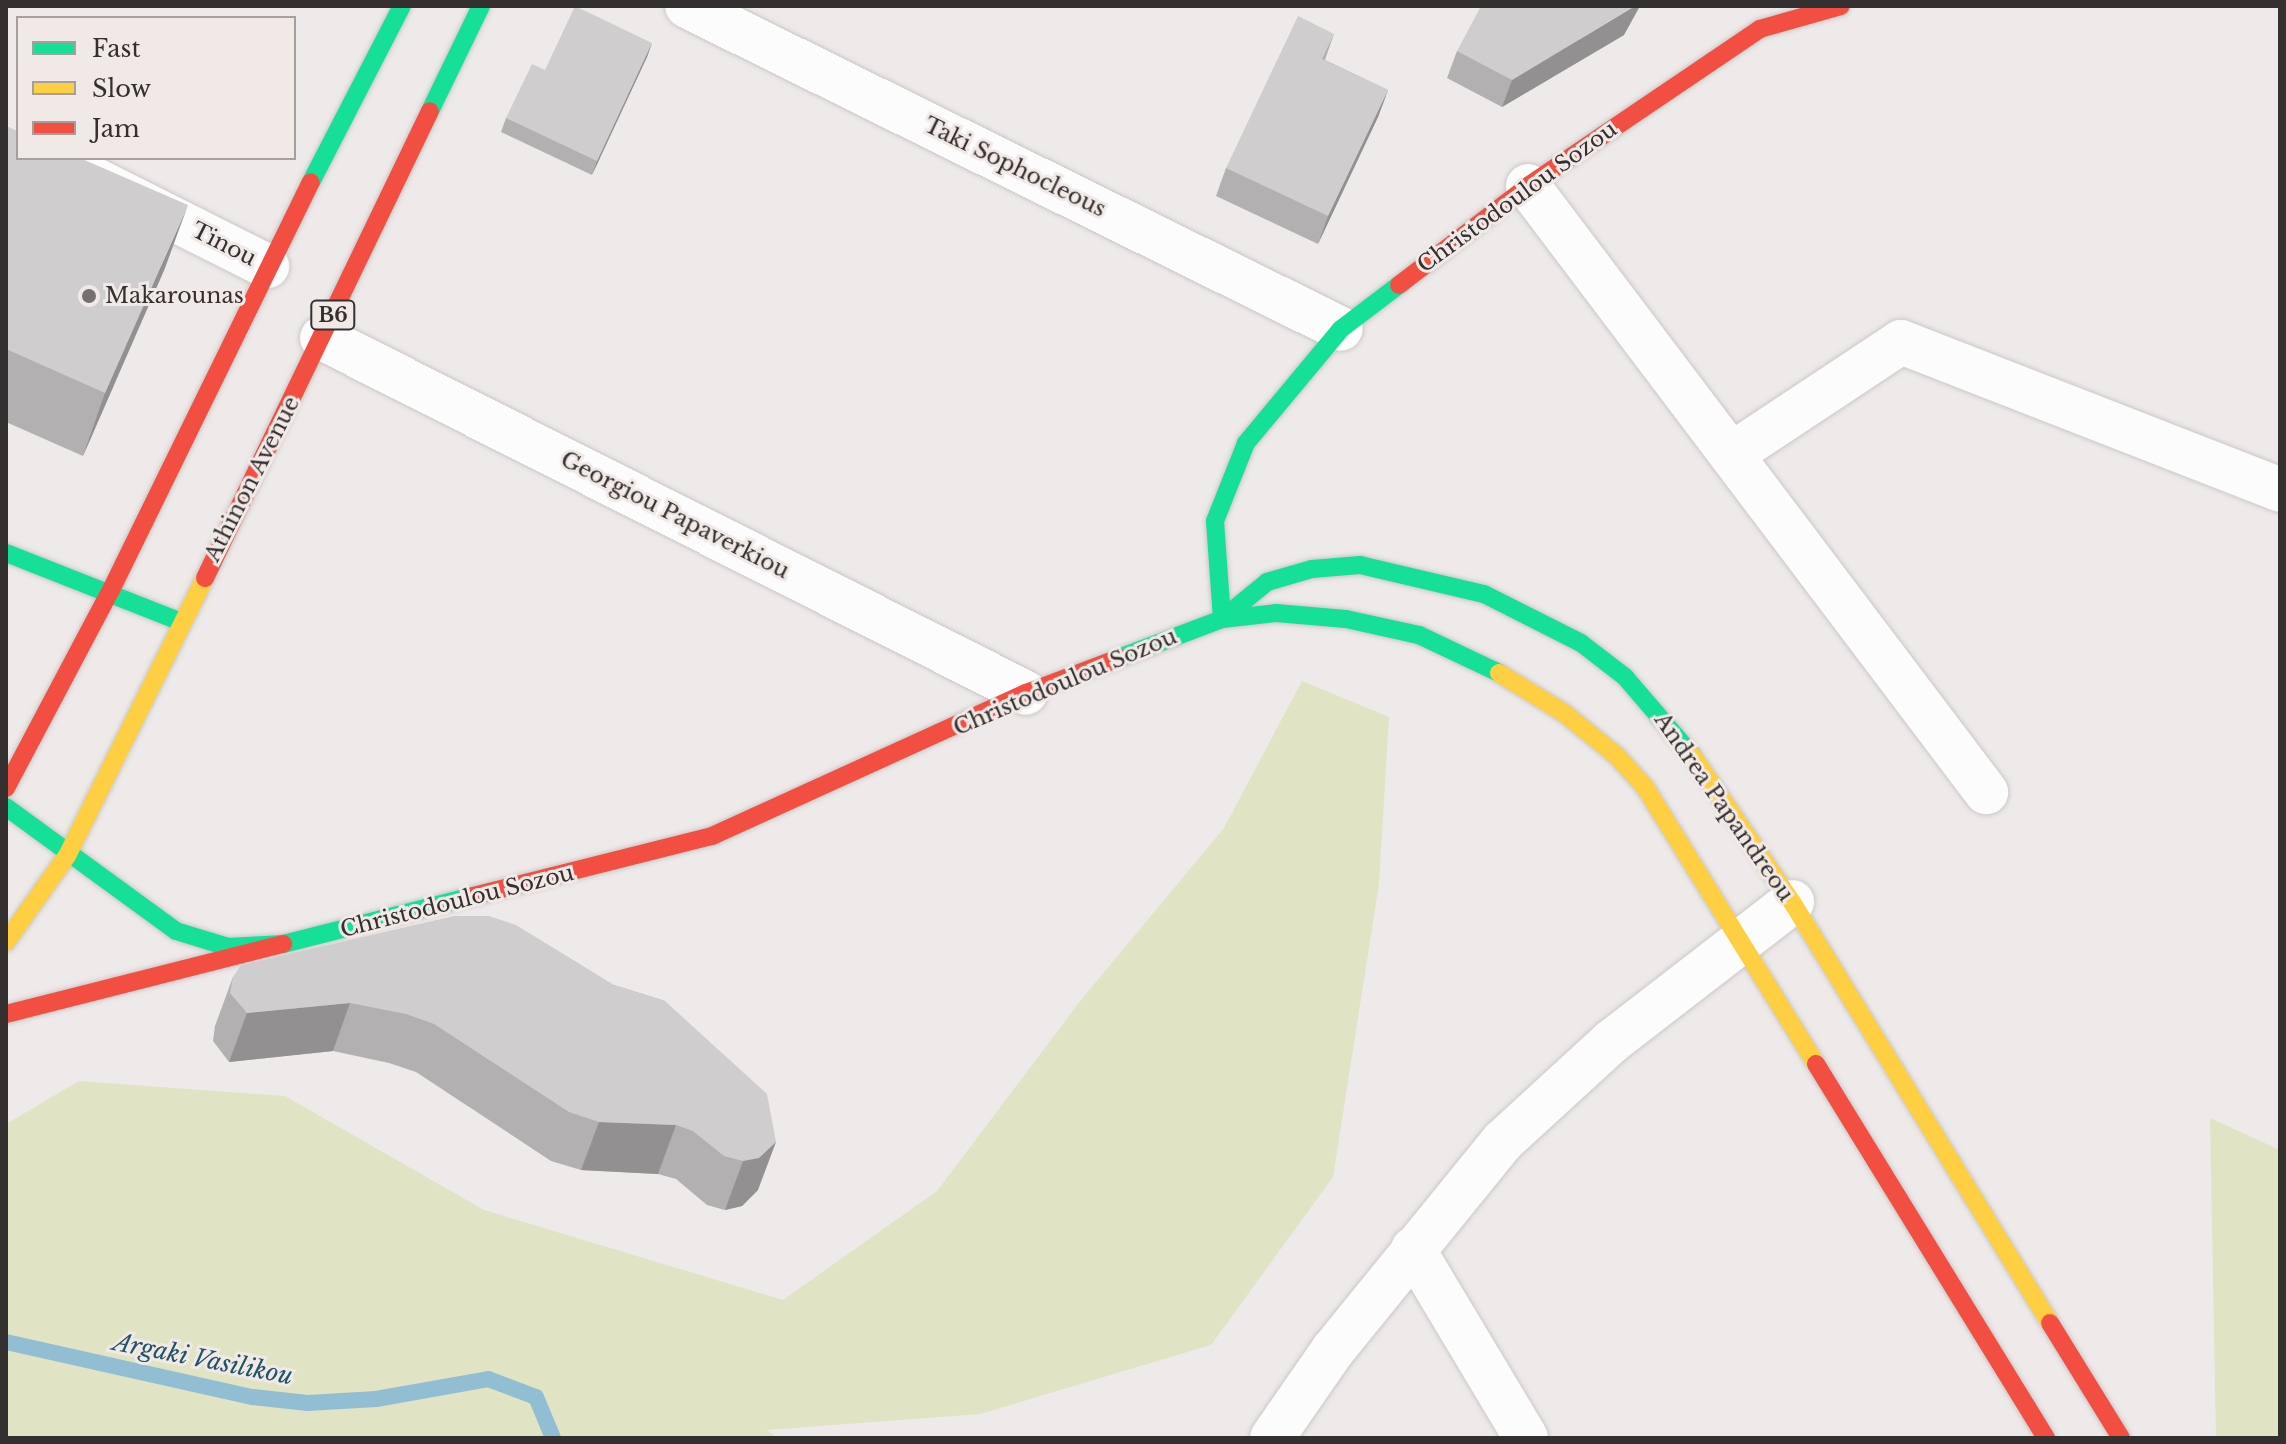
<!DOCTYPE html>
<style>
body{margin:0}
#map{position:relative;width:2286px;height:1444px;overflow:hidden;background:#eeeae9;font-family:"Libre Baskerville",serif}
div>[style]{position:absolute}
.green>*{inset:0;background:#e1e3c5}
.stream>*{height:16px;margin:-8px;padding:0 8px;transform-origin:8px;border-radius:8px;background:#92bed4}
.roads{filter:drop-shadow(0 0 2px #cbc8c7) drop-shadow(0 0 2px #cbc8c7)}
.street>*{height:44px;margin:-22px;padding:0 22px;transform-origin:22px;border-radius:22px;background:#fcfcfc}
.fast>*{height:18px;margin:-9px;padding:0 9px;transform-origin:9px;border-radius:9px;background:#16e098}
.slow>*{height:18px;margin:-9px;padding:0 9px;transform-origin:9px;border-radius:9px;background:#ffcf43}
.jam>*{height:18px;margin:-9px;padding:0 9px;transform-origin:9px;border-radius:9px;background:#f24e42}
.wall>*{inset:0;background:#b3b0b1}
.shaded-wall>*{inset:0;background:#929090}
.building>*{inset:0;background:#d0cdce}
.dots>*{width:22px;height:22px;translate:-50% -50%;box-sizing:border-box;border:4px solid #f1e9e6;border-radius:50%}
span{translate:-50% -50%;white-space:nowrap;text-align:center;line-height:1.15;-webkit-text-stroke:6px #f1e9e6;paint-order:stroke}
.shield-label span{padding:2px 6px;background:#f1e9e6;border:2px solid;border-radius:6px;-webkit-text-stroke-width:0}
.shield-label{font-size:20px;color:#33302f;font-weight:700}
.street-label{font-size:22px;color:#33302f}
.poi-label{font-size:22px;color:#33302f}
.left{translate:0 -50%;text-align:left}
.water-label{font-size:24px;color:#20546a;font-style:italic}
.frame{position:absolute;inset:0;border:8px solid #33302f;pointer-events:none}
.legend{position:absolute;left:16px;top:16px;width:280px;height:144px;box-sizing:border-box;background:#f1e9e6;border:2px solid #a59f9d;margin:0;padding:10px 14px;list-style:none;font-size:24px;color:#33302f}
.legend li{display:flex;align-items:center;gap:16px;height:40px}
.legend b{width:40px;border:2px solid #a59f9d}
</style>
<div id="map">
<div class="green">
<i style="clip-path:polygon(1302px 681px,1389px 717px,1379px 884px,1333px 1177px,1211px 1345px,980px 1414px,767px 1430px,778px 1438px,6px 1438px,6px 1124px,79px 1081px,285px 1096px,484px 1210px,783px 1300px,937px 1191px,1081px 1000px,1224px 828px)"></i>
<i style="clip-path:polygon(2210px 1118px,2280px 1150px,2280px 1438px,2216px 1438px)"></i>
</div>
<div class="stream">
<i style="left:6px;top:1342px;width:253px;rotate:12.6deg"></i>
<i style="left:253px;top:1397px;width:55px;rotate:6.2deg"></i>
<i style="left:308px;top:1403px;width:68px;rotate:-3.4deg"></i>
<i style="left:376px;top:1399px;width:114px;rotate:-10.1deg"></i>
<i style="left:488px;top:1379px;width:51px;rotate:20.6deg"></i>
<i style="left:536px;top:1397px;width:44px;rotate:67.5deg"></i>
</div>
<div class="roads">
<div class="street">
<i style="left:687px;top:6px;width:729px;rotate:26.28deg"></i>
<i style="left:52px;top:158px;width:241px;rotate:26.7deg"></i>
<i style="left:1528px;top:186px;width:760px;rotate:52.92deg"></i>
<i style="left:322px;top:338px;width:788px;rotate:26.76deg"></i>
<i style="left:1732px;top:454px;width:203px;rotate:-33.5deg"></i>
<i style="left:1901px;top:342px;width:407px;rotate:21.3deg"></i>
<i style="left:1413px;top:1249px;width:220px;rotate:59.1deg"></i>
<i style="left:1272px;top:1438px;width:107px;rotate:-55.3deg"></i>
<i style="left:1333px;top:1350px;width:269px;rotate:-50.9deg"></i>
<i style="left:1503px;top:1141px;width:147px;rotate:-42.5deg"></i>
<i style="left:1611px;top:1042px;width:229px;rotate:-37.7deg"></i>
</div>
<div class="fast">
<i style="left:430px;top:111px;width:117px;rotate:-64.1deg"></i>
<i style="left:311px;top:182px;width:198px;rotate:-62.7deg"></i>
<i style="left:6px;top:553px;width:188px;rotate:21.5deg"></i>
<i style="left:1222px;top:619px;width:58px;rotate:-39.4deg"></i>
<i style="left:1267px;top:582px;width:47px;rotate:-16.1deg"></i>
<i style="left:1312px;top:569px;width:48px;rotate:-4.8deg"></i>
<i style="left:1360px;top:565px;width:127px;rotate:13.2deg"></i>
<i style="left:1484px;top:594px;width:109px;rotate:26.8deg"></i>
<i style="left:1581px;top:643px;width:56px;rotate:37.7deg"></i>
<i style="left:1625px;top:677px;width:103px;rotate:49.3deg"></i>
<i style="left:1222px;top:619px;width:98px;rotate:-94.1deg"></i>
<i style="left:1215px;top:521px;width:84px;rotate:-68.3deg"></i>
<i style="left:1246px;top:443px;width:148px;rotate:-50.2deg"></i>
<i style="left:1341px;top:329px;width:73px;rotate:-37.2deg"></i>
<i style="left:1119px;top:658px;width:110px;rotate:-20.7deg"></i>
<i style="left:1222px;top:619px;width:54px;rotate:-6.3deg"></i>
<i style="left:1276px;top:613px;width:70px;rotate:4.9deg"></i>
<i style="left:1346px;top:619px;width:75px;rotate:12.4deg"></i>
<i style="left:1419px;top:635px;width:89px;rotate:25.4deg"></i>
<i style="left:6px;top:807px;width:210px;rotate:36.1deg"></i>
<i style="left:176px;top:931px;width:54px;rotate:17.1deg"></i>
<i style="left:228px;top:947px;width:55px;rotate:-3.1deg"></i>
<i style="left:283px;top:944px;width:196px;rotate:-14.2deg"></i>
</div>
<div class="slow">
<i style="left:1499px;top:673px;width:76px;rotate:31.6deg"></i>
<i style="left:1564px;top:713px;width:68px;rotate:39.1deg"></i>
<i style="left:1617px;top:756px;width:42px;rotate:47.9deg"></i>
<i style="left:1645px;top:787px;width:326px;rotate:58.3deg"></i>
<i style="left:1692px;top:755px;width:178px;rotate:55.8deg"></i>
<i style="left:1792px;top:902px;width:494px;rotate:58.5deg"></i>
<i style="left:6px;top:942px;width:105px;rotate:-54.7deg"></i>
<i style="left:67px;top:856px;width:310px;rotate:-63.6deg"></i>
</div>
<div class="jam">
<i style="left:1399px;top:285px;width:163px;rotate:-37.5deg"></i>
<i style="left:1528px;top:186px;width:280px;rotate:-34.1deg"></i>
<i style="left:1760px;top:29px;width:84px;rotate:-15.9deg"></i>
<i style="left:205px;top:578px;width:518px;rotate:-64.28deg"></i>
<i style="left:6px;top:788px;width:224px;rotate:-62.1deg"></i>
<i style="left:111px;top:590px;width:454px;rotate:-63.9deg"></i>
<i style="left:473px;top:896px;width:246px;rotate:-14.1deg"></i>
<i style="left:712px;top:836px;width:345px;rotate:-24.5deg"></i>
<i style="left:1026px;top:693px;width:99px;rotate:-20.6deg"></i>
<i style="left:6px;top:1014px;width:286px;rotate:-14.2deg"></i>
<i style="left:1816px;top:1064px;width:439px;rotate:58.4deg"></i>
<i style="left:2050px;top:1323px;width:135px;rotate:58.3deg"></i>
</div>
</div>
<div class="wall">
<i style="clip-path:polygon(1334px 34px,1325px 60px,1388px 90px,1378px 117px,1318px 244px,1216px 196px,1226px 168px)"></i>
<i style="clip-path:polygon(1624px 35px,1502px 107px,1447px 78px,1457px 51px)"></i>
<i style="clip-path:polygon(652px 43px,647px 57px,592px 175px,501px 132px,506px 118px,545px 70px)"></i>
<i style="clip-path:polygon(6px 126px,165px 268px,83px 456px,6px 422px)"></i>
<i style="clip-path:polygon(233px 977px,614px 985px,665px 1001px,758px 1190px,742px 1206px,725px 1210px,707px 1205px,676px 1179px,658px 1174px,581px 1170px,551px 1161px,416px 1072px,389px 1063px,333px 1051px,229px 1062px,213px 1041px,215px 1026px)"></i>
</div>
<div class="shaded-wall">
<i style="clip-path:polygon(1635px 6px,1640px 6px,1624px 35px,1502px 107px,1512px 80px)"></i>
<i style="clip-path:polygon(652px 43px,647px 57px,592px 175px,597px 161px)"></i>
<i style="clip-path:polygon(1388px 90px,1378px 117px,1318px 244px,1328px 216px)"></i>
<i style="clip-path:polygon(188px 205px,165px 268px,83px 456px,105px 393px)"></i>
<i style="clip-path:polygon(350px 1003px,333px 1051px,229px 1062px,247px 1013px)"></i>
<i style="clip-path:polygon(599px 1122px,676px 1125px,658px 1174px,581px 1170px)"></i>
<i style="clip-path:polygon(776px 1142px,758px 1190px,742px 1206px,725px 1210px,743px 1161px)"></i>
</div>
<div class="building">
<i style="clip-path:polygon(575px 6px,652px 43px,597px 161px,506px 118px,532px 64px,545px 70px)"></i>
<i style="clip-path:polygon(1481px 6px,1635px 6px,1512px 80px,1457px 51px)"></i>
<i style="clip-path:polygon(1298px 16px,1334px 34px,1322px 59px,1388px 90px,1328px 216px,1226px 168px)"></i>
<i style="clip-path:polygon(6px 126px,18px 131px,18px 158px,80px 158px,188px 205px,105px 393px,6px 349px)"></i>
<i style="clip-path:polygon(454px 916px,489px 916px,516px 925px,614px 985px,665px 1001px,767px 1094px,776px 1142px,759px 1158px,743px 1161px,724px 1156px,693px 1131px,676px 1125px,599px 1122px,569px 1112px,434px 1024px,406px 1014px,350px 1003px,247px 1013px,230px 993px,233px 977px,241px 965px)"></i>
</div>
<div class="dots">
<i style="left:89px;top:296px;background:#747170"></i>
</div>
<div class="shield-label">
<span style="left:333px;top:315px">B6</span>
</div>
<div class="street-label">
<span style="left:1015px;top:167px;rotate:26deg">Taki Sophocleous</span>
<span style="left:1517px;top:197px;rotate:-36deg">Christodoulou Sozou</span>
<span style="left:224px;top:244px;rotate:27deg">Tinou</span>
<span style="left:252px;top:479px;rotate:-63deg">Athinon Avenue</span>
<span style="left:675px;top:515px;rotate:27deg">Georgiou Papaverkiou</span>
<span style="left:1065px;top:682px;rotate:-23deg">Christodoulou Sozou</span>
<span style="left:1724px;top:807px;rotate:55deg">Andrea Papandreou</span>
<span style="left:457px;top:901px;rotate:-14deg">Christodoulou Sozou</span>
</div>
<div class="poi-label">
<span class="left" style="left:105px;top:296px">Makarounas</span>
</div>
<div class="water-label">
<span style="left:203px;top:1359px;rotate:11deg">Argaki Vasilikou</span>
</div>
<div class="frame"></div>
<ul class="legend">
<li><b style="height:10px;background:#16e098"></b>Fast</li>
<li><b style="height:10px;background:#ffcf43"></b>Slow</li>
<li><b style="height:10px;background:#f24e42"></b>Jam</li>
</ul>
</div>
